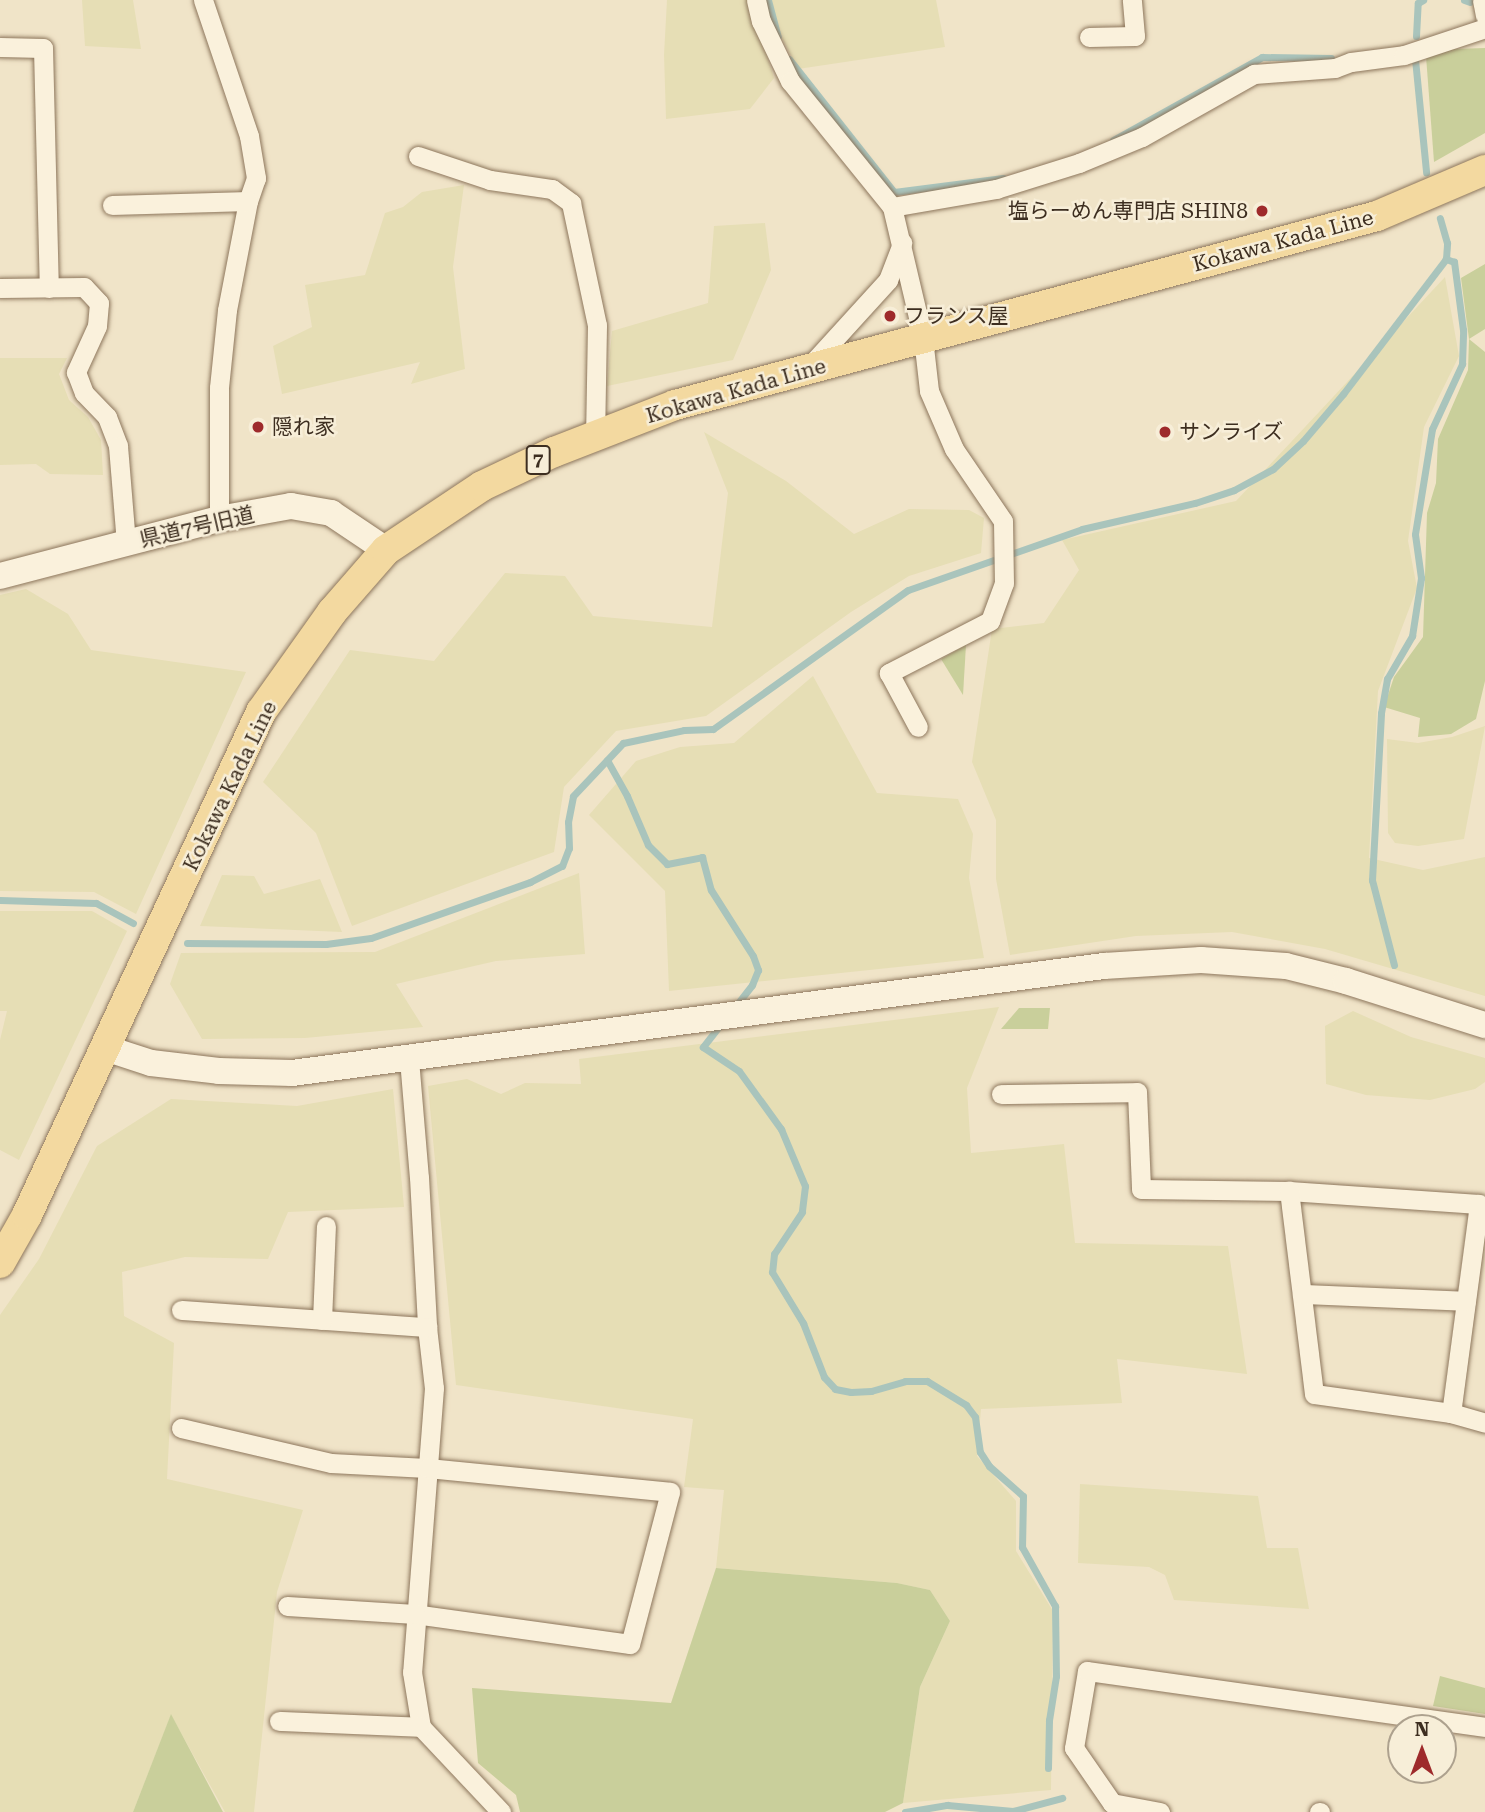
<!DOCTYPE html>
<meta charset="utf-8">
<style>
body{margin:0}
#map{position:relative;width:1485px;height:1812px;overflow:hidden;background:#f0e4c8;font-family:"Roboto Serif","Noto Sans JP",serif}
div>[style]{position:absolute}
.farmland>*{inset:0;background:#e6deb5}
.green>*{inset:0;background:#c9cf9b}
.stream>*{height:7px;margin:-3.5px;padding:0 3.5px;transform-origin:3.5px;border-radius:3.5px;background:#a9c4bc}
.roads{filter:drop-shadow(0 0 2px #8d765c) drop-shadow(0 0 2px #8d765c)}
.street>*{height:19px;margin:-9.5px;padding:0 9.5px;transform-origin:9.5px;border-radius:9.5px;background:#faf1dc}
.secondary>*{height:26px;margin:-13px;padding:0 13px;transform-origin:13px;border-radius:13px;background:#faf1dc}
.primary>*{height:30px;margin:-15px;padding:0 15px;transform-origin:15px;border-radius:15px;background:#f3d9a0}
.dots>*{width:19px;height:19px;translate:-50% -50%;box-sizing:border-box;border:4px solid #f7eed8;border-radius:50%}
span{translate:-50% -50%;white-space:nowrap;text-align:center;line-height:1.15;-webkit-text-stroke:5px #f7eed8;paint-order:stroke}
.shield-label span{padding:2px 5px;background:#f7eed8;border:2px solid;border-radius:5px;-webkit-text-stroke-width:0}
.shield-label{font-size:19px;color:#3d2e20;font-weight:700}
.poi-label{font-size:21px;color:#3d2e20}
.right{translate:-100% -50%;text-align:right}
.left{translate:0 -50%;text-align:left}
.street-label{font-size:21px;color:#3d2e20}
.north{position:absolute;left:1387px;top:1714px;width:70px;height:70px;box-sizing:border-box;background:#f7eed8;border:2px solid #ada18e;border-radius:50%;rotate:0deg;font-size:19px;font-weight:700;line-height:28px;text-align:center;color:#3d2e20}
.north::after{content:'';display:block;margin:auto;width:24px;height:32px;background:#9e2a2b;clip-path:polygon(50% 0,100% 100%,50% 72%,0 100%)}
</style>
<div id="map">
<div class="farmland">
<i style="clip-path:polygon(82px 0,133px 0,141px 49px,85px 46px)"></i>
<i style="clip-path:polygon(667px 0,749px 0,774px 78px,750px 109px,666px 119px,664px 55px)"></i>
<i style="clip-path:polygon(771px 0,936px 0,945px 47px,798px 69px,781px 36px)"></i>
<i style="clip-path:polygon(464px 185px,453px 267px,465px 369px,411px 384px,420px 362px,282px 394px,273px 346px,312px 327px,305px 285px,365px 275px,385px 213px,403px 207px,422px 192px)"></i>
<i style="clip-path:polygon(765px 223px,771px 270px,733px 360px,607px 386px,612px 331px,708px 303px,714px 226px)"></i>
<i style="clip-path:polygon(1445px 277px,1459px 356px,1424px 427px,1408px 541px,1417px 588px,1378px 691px,1369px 858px,1423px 870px,1485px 857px,1485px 996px,1325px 949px,1232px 932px,1136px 936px,1010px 955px,996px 879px,996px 820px,972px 762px,992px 629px,1044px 623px,1079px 570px,1062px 540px,1236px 501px)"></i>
<i style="clip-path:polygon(0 358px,67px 358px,59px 374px,69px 400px,88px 417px,101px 440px,103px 475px,50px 474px,36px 464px,0 465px)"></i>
<i style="clip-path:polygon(704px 432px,786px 481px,854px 534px,909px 509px,969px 510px,984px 518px,981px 553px,909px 576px,851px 612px,706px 716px,616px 731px,564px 787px,554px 852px,352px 926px,316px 833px,263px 782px,350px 650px,434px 661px,505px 573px,565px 576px,593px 616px,712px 627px,728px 493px)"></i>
<i style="clip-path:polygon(26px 589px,68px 614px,91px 650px,246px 672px,136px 914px,94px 892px,0 891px,0 595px)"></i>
<i style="clip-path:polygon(813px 676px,877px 793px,958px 799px,973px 834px,969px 878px,984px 958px,669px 991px,665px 891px,589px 815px,636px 761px,680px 747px,734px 743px)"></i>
<i style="clip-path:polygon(1485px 726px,1464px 839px,1418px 846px,1395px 843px,1388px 833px,1387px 739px,1418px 743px,1452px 737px)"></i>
<i style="clip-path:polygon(579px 873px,585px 954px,496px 961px,396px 984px,423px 1027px,305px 1038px,202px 1039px,170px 984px,181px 953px,375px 952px)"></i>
<i style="clip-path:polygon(222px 875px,254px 876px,264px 894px,320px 879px,342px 932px,200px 926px)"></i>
<i style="clip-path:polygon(0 911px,92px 911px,127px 931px,19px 1160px,0 1150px,0 1040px,7px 1011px,0 1011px)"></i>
<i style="clip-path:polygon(999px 1007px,967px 1088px,971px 1153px,1064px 1144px,1075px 1243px,1228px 1246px,1247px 1374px,1117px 1359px,1122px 1403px,981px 1409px,977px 1456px,1016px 1501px,1016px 1551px,1053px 1611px,1051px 1790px,903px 1803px,920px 1687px,950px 1621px,930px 1590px,897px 1583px,716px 1568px,724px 1490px,684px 1487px,693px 1419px,456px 1385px,428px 1086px,467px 1079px,501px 1094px,525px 1083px,581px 1084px,579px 1059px)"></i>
<i style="clip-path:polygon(1353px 1011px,1411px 1037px,1485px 1058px,1485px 1082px,1475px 1089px,1430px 1100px,1366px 1095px,1326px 1084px,1325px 1026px)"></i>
<i style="clip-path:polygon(393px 1089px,404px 1207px,288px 1212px,268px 1259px,185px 1257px,122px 1272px,124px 1316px,174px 1343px,167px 1479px,303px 1510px,277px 1592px,254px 1812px,225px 1812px,171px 1715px,133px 1812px,0 1812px,0 1315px,39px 1259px,97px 1146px,171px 1099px,297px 1106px)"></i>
<i style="clip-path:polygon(1080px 1484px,1258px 1496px,1267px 1548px,1298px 1548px,1309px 1609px,1174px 1600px,1165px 1575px,1149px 1567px,1078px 1563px)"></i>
</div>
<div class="green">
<i style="clip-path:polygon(1485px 48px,1485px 133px,1434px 162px,1426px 56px,1454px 49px)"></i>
<i style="clip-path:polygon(1485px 264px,1485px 329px,1469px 339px,1485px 352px,1485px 681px,1476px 719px,1451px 734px,1418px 737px,1420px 718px,1384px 707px,1394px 677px,1423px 637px,1427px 513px,1436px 483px,1438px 439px,1468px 370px,1469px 339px,1461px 278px)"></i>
<i style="clip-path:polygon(966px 645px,963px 695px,941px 659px)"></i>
<i style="clip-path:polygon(1019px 1008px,1050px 1008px,1048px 1029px,1001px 1029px)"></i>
<i style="clip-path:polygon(716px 1568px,897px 1583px,930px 1590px,950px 1621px,920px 1687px,903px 1803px,885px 1812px,520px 1812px,516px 1795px,478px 1763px,472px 1688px,671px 1703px)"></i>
<i style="clip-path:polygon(1440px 1676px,1485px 1688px,1485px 1714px,1433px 1706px)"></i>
<i style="clip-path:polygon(171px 1714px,223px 1812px,133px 1812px)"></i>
</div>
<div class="stream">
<i style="left:768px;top:0;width:38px;rotate:75deg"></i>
<i style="left:1464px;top:0;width:6px;rotate:18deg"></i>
<i style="left:1416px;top:36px;width:33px;rotate:-87deg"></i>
<i style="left:1418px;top:3px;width:6px;rotate:-31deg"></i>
<i style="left:789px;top:59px;width:169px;rotate:51.7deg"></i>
<i style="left:894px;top:192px;width:110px;rotate:-7.3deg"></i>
<i style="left:1415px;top:59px;width:114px;rotate:84.4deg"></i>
<i style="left:1113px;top:140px;width:171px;rotate:-29.1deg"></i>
<i style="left:1262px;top:57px;width:69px;rotate:0.8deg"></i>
<i style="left:607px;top:760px;width:41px;rotate:60.9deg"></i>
<i style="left:627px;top:796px;width:53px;rotate:66.8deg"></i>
<i style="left:648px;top:845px;width:27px;rotate:45deg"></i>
<i style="left:667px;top:864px;width:36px;rotate:-11deg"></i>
<i style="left:702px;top:857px;width:34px;rotate:75deg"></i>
<i style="left:711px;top:890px;width:78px;rotate:57.5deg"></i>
<i style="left:753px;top:956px;width:15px;rotate:70deg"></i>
<i style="left:758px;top:970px;width:16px;rotate:112deg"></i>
<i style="left:752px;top:985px;width:29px;rotate:128deg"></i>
<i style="left:0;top:900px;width:96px;rotate:1.8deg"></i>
<i style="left:96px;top:903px;width:42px;rotate:28.4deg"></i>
<i style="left:187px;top:943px;width:139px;rotate:0.4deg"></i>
<i style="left:326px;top:944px;width:45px;rotate:-7.6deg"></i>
<i style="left:371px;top:938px;width:169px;rotate:-19.4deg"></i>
<i style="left:530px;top:882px;width:36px;rotate:-27deg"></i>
<i style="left:562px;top:866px;width:19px;rotate:-69deg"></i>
<i style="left:569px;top:848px;width:26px;rotate:-92deg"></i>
<i style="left:568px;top:822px;width:26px;rotate:-79deg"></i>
<i style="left:573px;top:796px;width:73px;rotate:-46.7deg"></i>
<i style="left:623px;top:743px;width:62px;rotate:-12deg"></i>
<i style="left:684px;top:730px;width:29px;rotate:-2deg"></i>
<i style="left:713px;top:729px;width:239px;rotate:-35.5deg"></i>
<i style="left:908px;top:590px;width:184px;rotate:-19.3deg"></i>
<i style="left:1082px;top:529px;width:116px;rotate:-13deg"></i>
<i style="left:1195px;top:503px;width:41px;rotate:-18.4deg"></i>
<i style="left:1234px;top:490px;width:44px;rotate:-28.3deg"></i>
<i style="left:1273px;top:469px;width:41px;rotate:-43deg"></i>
<i style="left:1303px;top:441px;width:62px;rotate:-49.6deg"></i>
<i style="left:1343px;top:394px;width:170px;rotate:-52.7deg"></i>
<i style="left:1446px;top:259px;width:16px;rotate:-86deg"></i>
<i style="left:1447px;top:243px;width:26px;rotate:-106deg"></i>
<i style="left:1394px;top:965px;width:88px;rotate:-104.5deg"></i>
<i style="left:1372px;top:880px;width:167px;rotate:-86.9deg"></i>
<i style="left:1381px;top:713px;width:35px;rotate:-80deg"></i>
<i style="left:1387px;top:679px;width:50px;rotate:-59.8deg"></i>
<i style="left:1412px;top:636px;width:59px;rotate:-81.2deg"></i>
<i style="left:1421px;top:578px;width:44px;rotate:-97.8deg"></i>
<i style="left:1415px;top:534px;width:106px;rotate:-80.8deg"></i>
<i style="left:1432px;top:429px;width:72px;rotate:-65.2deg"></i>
<i style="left:1462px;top:364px;width:34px;rotate:-88deg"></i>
<i style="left:1463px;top:330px;width:69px;rotate:-97.5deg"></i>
<i style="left:1454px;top:262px;width:9px;rotate:-159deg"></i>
<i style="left:720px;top:1025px;width:28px;rotate:128deg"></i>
<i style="left:703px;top:1047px;width:43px;rotate:33.7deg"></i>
<i style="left:739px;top:1071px;width:72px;rotate:54.1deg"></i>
<i style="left:781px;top:1129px;width:62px;rotate:67.2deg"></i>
<i style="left:805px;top:1186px;width:26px;rotate:97deg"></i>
<i style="left:802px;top:1212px;width:50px;rotate:123.7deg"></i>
<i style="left:774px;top:1254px;width:18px;rotate:96deg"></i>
<i style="left:772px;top:1272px;width:60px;rotate:58.7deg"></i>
<i style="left:803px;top:1323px;width:58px;rotate:68.7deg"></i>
<i style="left:824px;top:1377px;width:16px;rotate:47deg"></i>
<i style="left:835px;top:1389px;width:16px;rotate:11deg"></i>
<i style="left:851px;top:1392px;width:20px;rotate:-3deg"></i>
<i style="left:871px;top:1391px;width:35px;rotate:-16deg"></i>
<i style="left:905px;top:1381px;width:22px"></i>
<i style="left:927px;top:1381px;width:46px;rotate:31.6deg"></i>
<i style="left:966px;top:1405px;width:15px;rotate:53deg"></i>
<i style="left:975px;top:1417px;width:35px;rotate:82deg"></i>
<i style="left:980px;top:1452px;width:17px;rotate:57deg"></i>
<i style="left:989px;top:1466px;width:45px;rotate:41.4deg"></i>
<i style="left:1023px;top:1496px;width:51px;rotate:91.1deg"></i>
<i style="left:1022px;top:1547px;width:68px;rotate:60.8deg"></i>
<i style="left:1055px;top:1606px;width:70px;rotate:89.2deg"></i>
<i style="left:1056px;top:1676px;width:45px;rotate:99deg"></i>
<i style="left:1049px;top:1720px;width:48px;rotate:91.2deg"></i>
<i style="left:905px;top:1812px;width:43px;rotate:-9.5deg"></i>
<i style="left:947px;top:1805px;width:66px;rotate:5.2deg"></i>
<i style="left:1013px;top:1811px;width:51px;rotate:-14.9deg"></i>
</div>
<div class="roads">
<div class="street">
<i style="left:203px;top:0;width:144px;rotate:71.3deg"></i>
<i style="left:249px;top:136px;width:43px;rotate:80.5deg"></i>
<i style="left:256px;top:178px;width:24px;rotate:109deg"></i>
<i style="left:248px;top:201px;width:111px;rotate:100.9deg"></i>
<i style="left:227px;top:310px;width:78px;rotate:95.9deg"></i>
<i style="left:219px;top:388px;width:131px;rotate:90deg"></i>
<i style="left:756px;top:0;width:22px;rotate:77deg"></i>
<i style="left:761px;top:21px;width:67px;rotate:64.2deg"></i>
<i style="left:790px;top:81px;width:162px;rotate:51deg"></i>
<i style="left:892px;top:207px;width:135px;rotate:76.7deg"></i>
<i style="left:923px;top:338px;width:53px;rotate:83.5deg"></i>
<i style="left:929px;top:391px;width:63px;rotate:66.7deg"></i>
<i style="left:954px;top:449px;width:87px;rotate:55.8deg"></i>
<i style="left:1003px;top:521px;width:62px;rotate:89.1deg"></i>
<i style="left:1004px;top:583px;width:40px;rotate:110.2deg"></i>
<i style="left:990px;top:621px;width:114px;rotate:152.8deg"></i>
<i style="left:889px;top:673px;width:61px;rotate:61.8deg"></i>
<i style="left:1482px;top:0;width:16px;rotate:79deg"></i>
<i style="left:1089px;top:37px;width:46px;rotate:-1.2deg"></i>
<i style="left:1135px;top:36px;width:36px;rotate:-95deg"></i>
<i style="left:0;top:47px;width:43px;rotate:1.3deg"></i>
<i style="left:43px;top:48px;width:240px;rotate:88.6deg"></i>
<i style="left:418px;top:156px;width:76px;rotate:18.4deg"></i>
<i style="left:490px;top:180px;width:63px;rotate:8.3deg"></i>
<i style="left:552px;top:189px;width:24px;rotate:36deg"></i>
<i style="left:571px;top:203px;width:125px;rotate:78deg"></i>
<i style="left:597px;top:325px;width:111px;rotate:91deg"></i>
<i style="left:112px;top:205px;width:136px;rotate:-1.7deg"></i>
<i style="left:892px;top:207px;width:106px;rotate:-9.8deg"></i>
<i style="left:996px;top:189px;width:87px;rotate:-17.4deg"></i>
<i style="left:1079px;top:163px;width:68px;rotate:-22.4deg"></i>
<i style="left:1142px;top:137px;width:129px;rotate:-29.4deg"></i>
<i style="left:1254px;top:74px;width:81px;rotate:-4.2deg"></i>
<i style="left:1335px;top:68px;width:17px;rotate:-21deg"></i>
<i style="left:1351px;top:62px;width:53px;rotate:-7.5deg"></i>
<i style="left:1404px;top:55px;width:85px;rotate:-18.4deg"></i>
<i style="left:0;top:288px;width:84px;rotate:-0.7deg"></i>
<i style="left:84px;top:287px;width:22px;rotate:47deg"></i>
<i style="left:99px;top:303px;width:23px;rotate:95deg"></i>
<i style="left:97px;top:326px;width:51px;rotate:114.5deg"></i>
<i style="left:76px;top:372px;width:22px;rotate:69deg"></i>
<i style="left:84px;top:393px;width:33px;rotate:46deg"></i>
<i style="left:107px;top:417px;width:31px;rotate:69deg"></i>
<i style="left:118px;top:446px;width:98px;rotate:85.3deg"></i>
<i style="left:808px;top:368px;width:119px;rotate:-47.7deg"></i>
<i style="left:888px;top:280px;width:40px;rotate:-69deg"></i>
<i style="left:409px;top:1059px;width:118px;rotate:85.2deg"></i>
<i style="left:419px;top:1177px;width:150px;rotate:86.9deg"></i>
<i style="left:427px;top:1327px;width:61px;rotate:83.5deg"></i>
<i style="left:434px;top:1388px;width:285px;rotate:94.4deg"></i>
<i style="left:412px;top:1672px;width:56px;rotate:80.7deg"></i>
<i style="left:421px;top:1727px;width:117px;rotate:46.7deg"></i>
<i style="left:1001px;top:1094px;width:136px;rotate:-0.8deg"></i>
<i style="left:1137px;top:1092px;width:97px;rotate:87.6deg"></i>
<i style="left:1141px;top:1189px;width:148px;rotate:0.8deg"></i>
<i style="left:1289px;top:1191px;width:190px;rotate:3.9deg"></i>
<i style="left:1479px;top:1204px;width:211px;rotate:97.6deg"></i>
<i style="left:1451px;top:1413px;width:138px;rotate:-172.1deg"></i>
<i style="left:1314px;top:1394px;width:205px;rotate:-97deg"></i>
<i style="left:1302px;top:1294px;width:164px;rotate:2.4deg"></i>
<i style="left:181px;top:1310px;width:247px;rotate:4deg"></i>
<i style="left:322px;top:1320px;width:94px;rotate:-87.6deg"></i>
<i style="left:1451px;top:1413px;width:35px;rotate:16deg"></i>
<i style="left:181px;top:1428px;width:154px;rotate:13.1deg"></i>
<i style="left:331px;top:1463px;width:96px;rotate:3deg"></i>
<i style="left:427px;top:1468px;width:244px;rotate:5.6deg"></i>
<i style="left:670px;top:1492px;width:157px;rotate:104.7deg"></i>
<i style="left:630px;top:1644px;width:217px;rotate:-172.1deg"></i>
<i style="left:415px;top:1614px;width:128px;rotate:-176.4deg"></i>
<i style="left:279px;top:1721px;width:142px;rotate:2.4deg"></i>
<i style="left:1160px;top:1812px;width:49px;rotate:-169.4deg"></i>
<i style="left:1112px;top:1803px;width:67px;rotate:-124.6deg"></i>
<i style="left:1074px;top:1748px;width:78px;rotate:-80.4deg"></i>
<i style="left:1087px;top:1671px;width:402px;rotate:8deg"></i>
<i style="left:1319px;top:1812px;width:1px"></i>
</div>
<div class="secondary">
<i style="left:0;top:576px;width:226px;rotate:-14.6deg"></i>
<i style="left:219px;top:519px;width:73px;rotate:-10.2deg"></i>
<i style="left:291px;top:506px;width:41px;rotate:9.9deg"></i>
<i style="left:331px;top:513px;width:66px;rotate:33.9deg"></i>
<i style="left:105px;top:1048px;width:48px;rotate:18.1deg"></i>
<i style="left:151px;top:1063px;width:68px;rotate:6.7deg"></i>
<i style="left:219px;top:1071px;width:73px;rotate:1.6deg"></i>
<i style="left:292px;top:1073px;width:819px;rotate:-7.51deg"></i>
<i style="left:1104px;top:966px;width:97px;rotate:-3.5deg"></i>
<i style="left:1201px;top:960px;width:85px;rotate:4deg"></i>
<i style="left:1286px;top:966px;width:62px;rotate:14deg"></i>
<i style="left:1346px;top:981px;width:146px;rotate:17.6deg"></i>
</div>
<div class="primary">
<i style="left:0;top:1263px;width:55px;rotate:-60.6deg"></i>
<i style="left:27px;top:1215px;width:555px;rotate:-65.05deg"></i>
<i style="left:261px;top:712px;width:123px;rotate:-54.6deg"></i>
<i style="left:332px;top:612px;width:82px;rotate:-48.9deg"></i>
<i style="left:386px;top:550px;width:115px;rotate:-33.7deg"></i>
<i style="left:482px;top:486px;width:80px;rotate:-25.3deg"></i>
<i style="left:554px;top:452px;width:130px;rotate:-21.2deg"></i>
<i style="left:675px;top:405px;width:727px;rotate:-15.07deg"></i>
<i style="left:1377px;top:216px;width:117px;rotate:-23.1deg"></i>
</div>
</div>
<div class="dots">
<i style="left:1262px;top:211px;background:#9e2a2b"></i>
<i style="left:890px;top:316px;background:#9e2a2b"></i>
<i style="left:258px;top:427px;background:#9e2a2b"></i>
<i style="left:1165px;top:432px;background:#9e2a2b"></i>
</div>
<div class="shield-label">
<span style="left:538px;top:460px">7</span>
</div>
<div class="poi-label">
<span class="right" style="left:1248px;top:211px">塩らーめん専門店 SHIN8</span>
<span class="left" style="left:904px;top:316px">フランス屋</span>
<span class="left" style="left:272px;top:427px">隠れ家</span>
<span class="left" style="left:1179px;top:432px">サンライズ</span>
</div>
<div class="street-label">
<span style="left:1283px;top:241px;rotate:-15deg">Kokawa Kada Line</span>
<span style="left:736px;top:391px;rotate:-16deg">Kokawa Kada Line</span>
<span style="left:197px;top:527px;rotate:-13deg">県道7号旧道</span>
<span style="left:230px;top:786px;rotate:-64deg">Kokawa Kada Line</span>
</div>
<div class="north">N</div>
</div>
